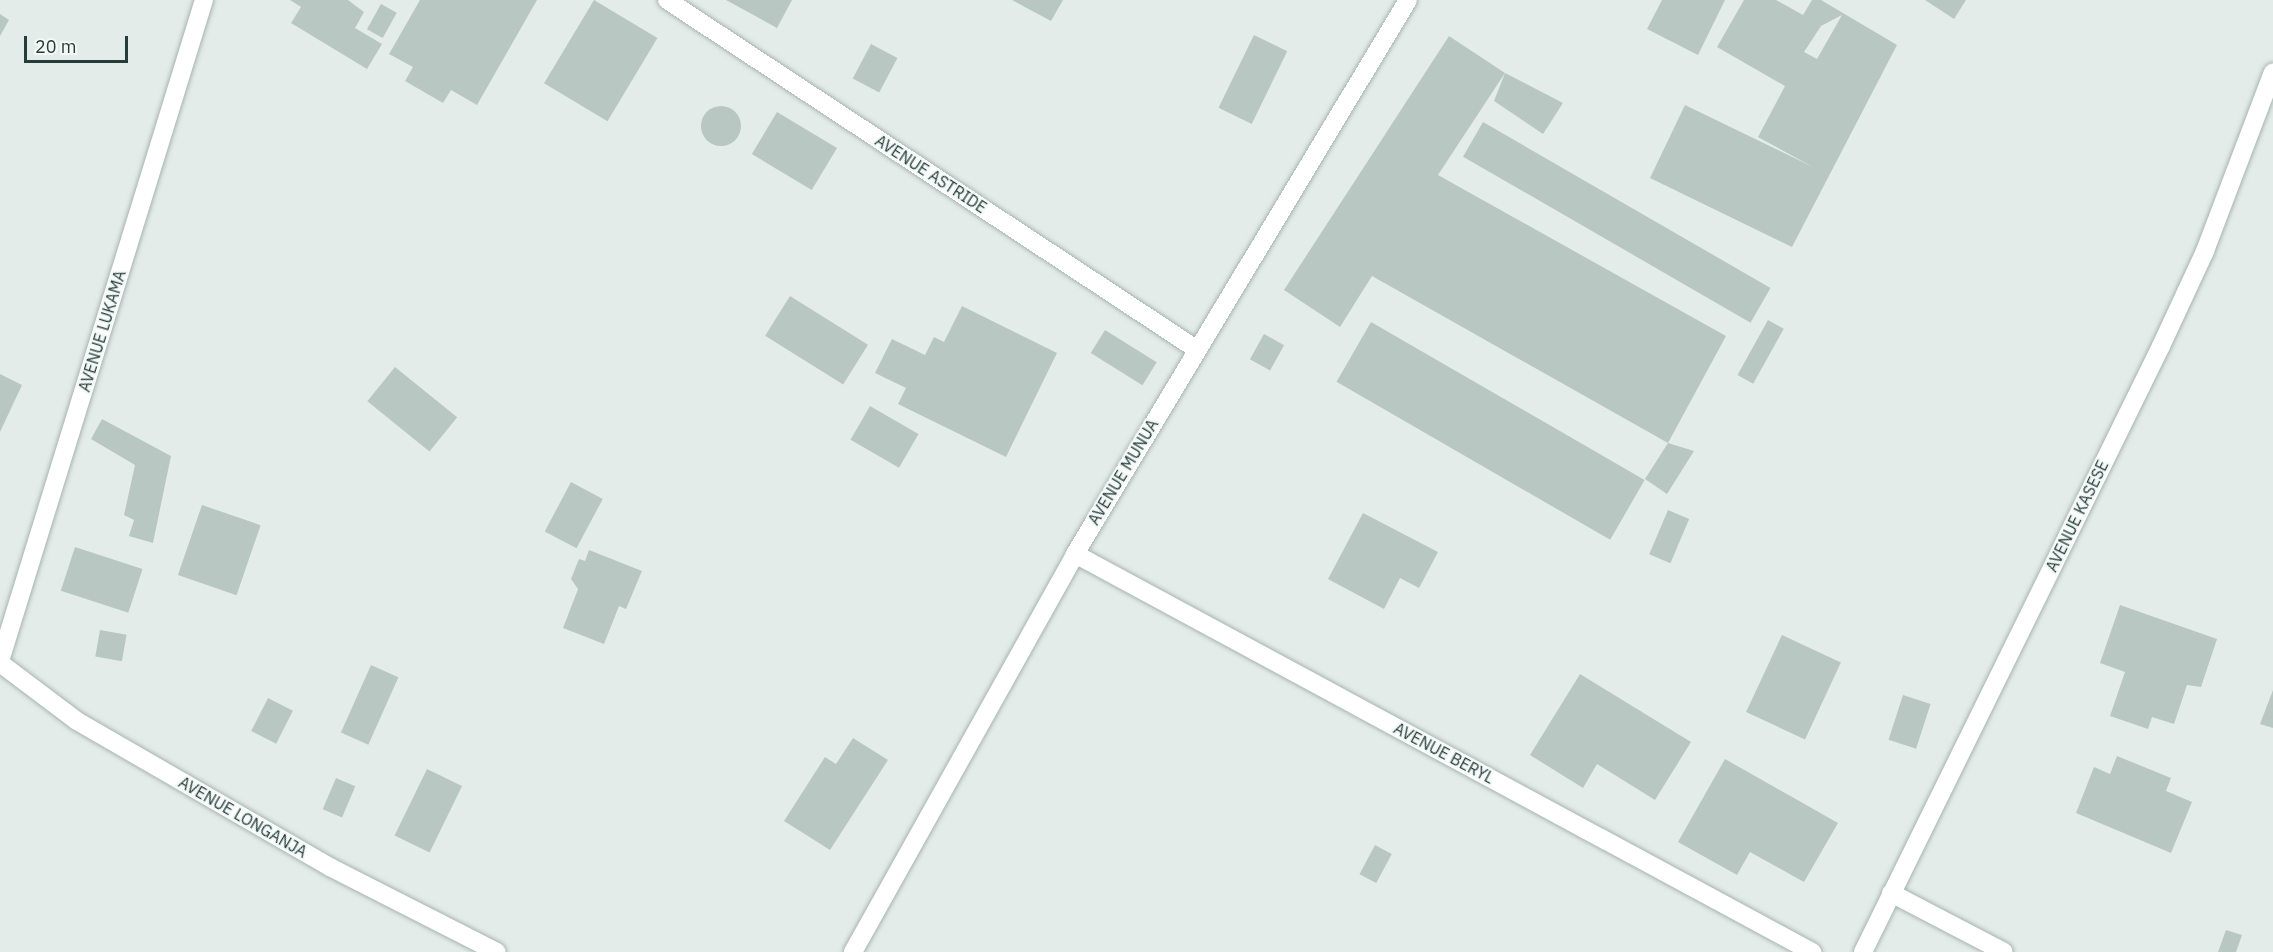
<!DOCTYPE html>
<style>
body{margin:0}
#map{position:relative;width:2273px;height:952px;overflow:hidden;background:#e4ece9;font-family:"IBM Plex Sans",sans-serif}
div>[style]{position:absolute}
.building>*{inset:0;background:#b9c7c2;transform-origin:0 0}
.round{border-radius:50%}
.roads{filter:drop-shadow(0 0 2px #a7b4b0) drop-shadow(0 0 2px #a7b4b0)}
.minor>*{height:18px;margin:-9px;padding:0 9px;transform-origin:9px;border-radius:9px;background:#fff}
.secondary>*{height:18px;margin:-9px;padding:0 9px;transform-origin:9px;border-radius:9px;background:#fff}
span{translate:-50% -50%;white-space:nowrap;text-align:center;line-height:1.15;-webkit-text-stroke:4.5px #f4f9f7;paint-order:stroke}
.street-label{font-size:16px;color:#253c38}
.scale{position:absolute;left:24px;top:36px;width:104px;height:27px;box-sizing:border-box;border:3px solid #253c38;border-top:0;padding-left:8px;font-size:18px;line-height:21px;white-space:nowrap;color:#253c38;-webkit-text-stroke:4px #f4f9f7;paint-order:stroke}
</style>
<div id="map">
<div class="building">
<i style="clip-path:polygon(290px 0,348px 0,364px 12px,355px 28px,382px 44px,367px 69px,291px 23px,301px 7px)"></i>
<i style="clip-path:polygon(420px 0,537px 0,477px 105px,451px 90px,443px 103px,405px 81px,413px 67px,389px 54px)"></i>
<i style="left:594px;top:0;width:74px;height:97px;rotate:31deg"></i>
<i style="clip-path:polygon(726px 0,792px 0,777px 28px)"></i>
<i style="clip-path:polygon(1012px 0,1063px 0,1051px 21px)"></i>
<i style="clip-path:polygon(1662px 0,1725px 0,1698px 55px,1647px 29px)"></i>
<i style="clip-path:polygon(evenodd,1744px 0,1776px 0,1803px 15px,1812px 0,1821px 0,1897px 45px,1792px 247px,1650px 178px,1685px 105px,1813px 167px,1758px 137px,1785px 86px,1717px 47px,1744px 0,1842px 15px,1817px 59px,1804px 52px,1821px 26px,1842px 15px)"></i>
<i style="clip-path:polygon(1925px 0,1966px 0,1954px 19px)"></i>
<i style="left:381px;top:4px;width:18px;height:29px;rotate:29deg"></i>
<i style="clip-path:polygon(0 14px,9px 20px,0 36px)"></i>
<i style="left:1254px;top:35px;width:37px;height:81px;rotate:26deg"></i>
<i style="clip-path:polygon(1449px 36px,1505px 73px,1438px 175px,1726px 336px,1668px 443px,1372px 276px,1340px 327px,1284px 290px)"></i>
<i style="left:871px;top:44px;width:30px;height:39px;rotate:28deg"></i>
<i style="clip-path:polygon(1505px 73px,1563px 103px,1543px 134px,1494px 101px)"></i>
<i class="round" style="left:701px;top:106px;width:40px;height:40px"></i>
<i style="left:777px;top:112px;width:70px;height:49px;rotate:31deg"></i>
<i style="left:1483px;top:122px;width:332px;height:40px;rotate:30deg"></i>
<i style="left:790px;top:296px;width:92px;height:47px;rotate:32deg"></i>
<i style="clip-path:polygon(962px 306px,1057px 353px,1006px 457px,898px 404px,906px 388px,875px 373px,892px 339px,925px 355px,934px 337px,944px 342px)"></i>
<i style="left:1768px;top:320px;width:18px;height:63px;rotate:29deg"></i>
<i style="left:1371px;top:322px;width:316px;height:69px;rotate:30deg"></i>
<i style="left:1105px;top:330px;width:61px;height:27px;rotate:32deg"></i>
<i style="left:1264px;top:334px;width:23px;height:29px;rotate:29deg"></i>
<i style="left:395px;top:367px;width:80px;height:44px;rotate:39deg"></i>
<i style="clip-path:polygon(0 374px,22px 385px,0 432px)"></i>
<i style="left:870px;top:406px;width:56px;height:39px;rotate:30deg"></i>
<i style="clip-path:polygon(102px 419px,171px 456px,153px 543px,129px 536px,134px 520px,124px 515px,135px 465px,91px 439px)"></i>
<i style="clip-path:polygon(1668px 443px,1694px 451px,1667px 494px,1645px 479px)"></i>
<i style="left:571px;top:482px;width:36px;height:56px;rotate:28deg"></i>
<i style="left:202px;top:505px;width:62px;height:74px;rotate:19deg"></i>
<i style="left:1668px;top:510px;width:23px;height:48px;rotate:23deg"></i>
<i style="clip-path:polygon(1363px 513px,1438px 552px,1419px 588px,1400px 578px,1384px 609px,1328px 579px)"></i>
<i style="left:75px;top:547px;width:71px;height:46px;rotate:18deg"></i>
<i style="clip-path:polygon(589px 550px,642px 571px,626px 609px,619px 606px,604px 644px,563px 628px,578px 589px,571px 579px,579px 559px,585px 561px)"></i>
<i style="clip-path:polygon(2120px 605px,2217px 639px,2201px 687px,2187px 685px,2174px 724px,2152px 717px,2148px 729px,2110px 716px,2125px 672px,2100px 663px)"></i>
<i style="left:100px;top:630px;width:27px;height:27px;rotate:10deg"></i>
<i style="left:1782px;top:635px;width:65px;height:85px;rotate:25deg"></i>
<i style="left:371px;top:665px;width:30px;height:74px;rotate:24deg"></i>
<i style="clip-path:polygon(1580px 674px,1691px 742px,1655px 800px,1597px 764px,1583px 788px,1530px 755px)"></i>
<i style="clip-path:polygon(2273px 690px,2273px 728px,2260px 724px)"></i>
<i style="left:1903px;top:695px;width:29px;height:47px;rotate:18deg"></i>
<i style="left:268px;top:698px;width:28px;height:37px;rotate:27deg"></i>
<i style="clip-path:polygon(853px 738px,888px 760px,830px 850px,784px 821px,825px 757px,836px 764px)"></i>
<i style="clip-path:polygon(2117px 756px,2171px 778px,2166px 791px,2192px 802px,2171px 853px,2076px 813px,2094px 767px,2110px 774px)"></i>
<i style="clip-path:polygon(1725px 759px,1838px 823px,1804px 882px,1750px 852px,1737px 875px,1678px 842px)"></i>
<i style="left:427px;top:769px;width:39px;height:74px;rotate:26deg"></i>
<i style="left:336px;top:778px;width:21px;height:34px;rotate:23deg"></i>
<i style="left:1375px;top:845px;width:19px;height:33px;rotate:28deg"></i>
<i style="clip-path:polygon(2226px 930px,2242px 935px,2236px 952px,2218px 952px)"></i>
</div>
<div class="roads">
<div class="minor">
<i style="left:667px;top:0;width:634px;rotate:33.41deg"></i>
<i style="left:1075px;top:554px;width:838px;rotate:28.37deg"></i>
<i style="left:0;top:661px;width:692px;rotate:-72.85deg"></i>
<i style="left:0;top:663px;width:96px;rotate:37deg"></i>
<i style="left:77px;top:721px;width:292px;rotate:30deg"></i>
<i style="left:330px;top:867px;width:187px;rotate:27deg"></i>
<i style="left:1891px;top:893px;width:127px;rotate:27.6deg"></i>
<i style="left:1863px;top:952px;width:675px;rotate:-63.81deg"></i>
<i style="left:2161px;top:346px;width:105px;rotate:-65.1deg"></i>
<i style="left:2205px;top:251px;width:191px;rotate:-69.2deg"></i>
</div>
<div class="secondary">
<i style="left:853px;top:952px;width:456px;rotate:-60.8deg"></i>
<i style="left:1075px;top:554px;width:646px;rotate:-58.99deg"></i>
</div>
</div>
<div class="street-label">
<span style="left:931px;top:174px;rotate:33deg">AVENUE ASTRIDE</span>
<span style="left:102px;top:331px;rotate:-73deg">AVENUE LUKAMA</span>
<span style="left:1123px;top:472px;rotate:-59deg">AVENUE MUNUA</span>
<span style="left:2077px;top:516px;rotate:-64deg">AVENUE KASESE</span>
<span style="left:1444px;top:753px;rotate:28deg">AVENUE BERYL</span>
<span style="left:243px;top:817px;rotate:30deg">AVENUE LONGANJA</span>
</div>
<div class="scale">20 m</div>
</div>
